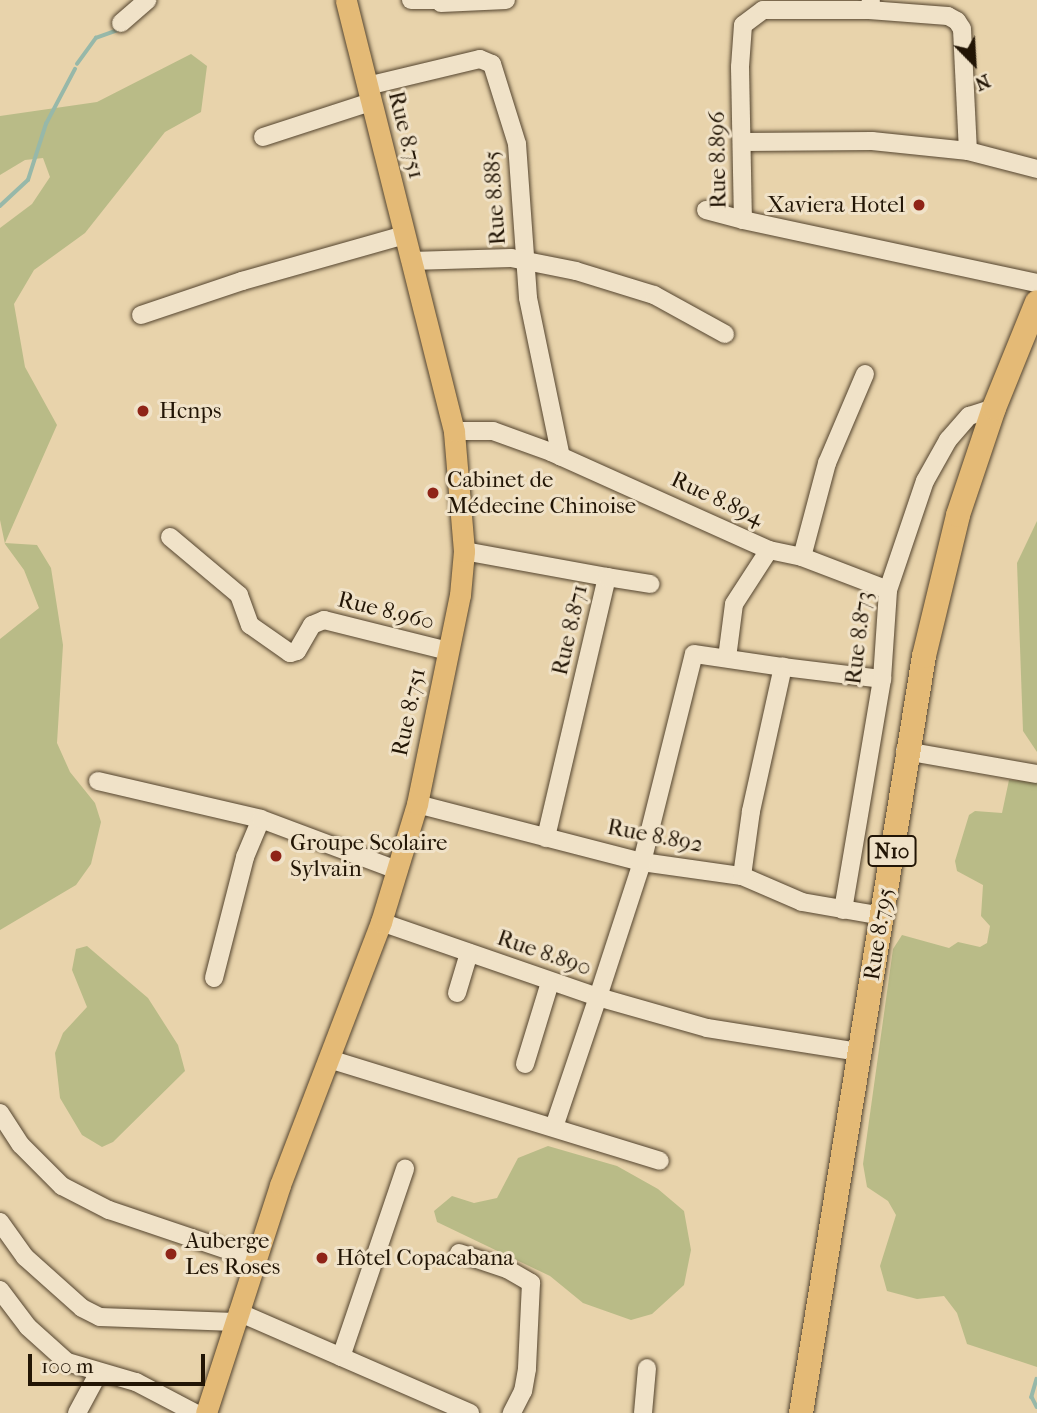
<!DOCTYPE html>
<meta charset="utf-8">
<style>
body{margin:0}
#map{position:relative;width:1037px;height:1413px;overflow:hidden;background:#e8d3ab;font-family:"IM FELL French Canon",serif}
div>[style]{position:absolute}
.green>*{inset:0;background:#b9bb87}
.stream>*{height:3.5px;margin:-1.75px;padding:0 1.75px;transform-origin:1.75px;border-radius:1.75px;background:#97b8a9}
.roads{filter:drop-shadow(0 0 2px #54442e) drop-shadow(0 0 2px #54442e)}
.minor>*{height:18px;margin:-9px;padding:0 9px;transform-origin:9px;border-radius:9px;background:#f0e2c8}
.major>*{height:21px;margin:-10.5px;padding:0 10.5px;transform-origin:10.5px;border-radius:10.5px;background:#e4ba76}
.highway>*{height:24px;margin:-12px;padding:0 12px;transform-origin:12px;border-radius:12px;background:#e4ba76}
.dots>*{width:19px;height:19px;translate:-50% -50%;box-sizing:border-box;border:4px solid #f0e2c8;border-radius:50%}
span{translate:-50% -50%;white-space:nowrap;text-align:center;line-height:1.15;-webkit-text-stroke:6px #f0e2c8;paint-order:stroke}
.shield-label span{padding:2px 5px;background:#f0e2c8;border:2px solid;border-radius:5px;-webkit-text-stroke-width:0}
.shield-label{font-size:21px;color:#221505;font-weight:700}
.street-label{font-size:23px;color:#221505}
.poi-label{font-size:23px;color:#221505}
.right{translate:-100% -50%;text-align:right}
.left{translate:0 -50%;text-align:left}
.north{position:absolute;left:939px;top:28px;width:70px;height:70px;-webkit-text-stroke:5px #f0e2c8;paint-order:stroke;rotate:156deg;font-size:19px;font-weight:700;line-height:28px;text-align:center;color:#221505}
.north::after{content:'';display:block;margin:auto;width:24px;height:32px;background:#221505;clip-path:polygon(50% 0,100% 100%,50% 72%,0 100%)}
.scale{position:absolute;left:28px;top:1354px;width:177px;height:32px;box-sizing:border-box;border:4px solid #221505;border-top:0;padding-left:9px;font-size:21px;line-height:24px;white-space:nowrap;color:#221505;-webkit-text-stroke:5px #f0e2c8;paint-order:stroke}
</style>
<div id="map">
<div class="green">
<i style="clip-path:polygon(191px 54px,207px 66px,201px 112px,165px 132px,85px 233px,34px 270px,14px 304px,25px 367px,57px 425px,5px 543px,37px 545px,51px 568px,63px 645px,57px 743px,70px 772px,95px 803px,101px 822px,91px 864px,76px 885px,0 930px,0 639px,39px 608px,24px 570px,5px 544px,0 520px,0 228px,32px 204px,50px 177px,43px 158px,25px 160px,0 175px,0 116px,97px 102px)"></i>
<i style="clip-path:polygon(1037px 521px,1037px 752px,1023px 731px,1017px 563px)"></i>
<i style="clip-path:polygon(1009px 780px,1037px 782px,1037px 1367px,967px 1344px,957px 1313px,944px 1296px,917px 1299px,887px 1291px,880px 1266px,896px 1215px,888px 1201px,867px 1187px,863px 1164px,893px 949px,902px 935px,949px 948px,958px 942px,980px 947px,987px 943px,990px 926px,981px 916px,983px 885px,957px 871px,955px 861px,969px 815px,975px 811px,1002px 813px)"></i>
<i style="clip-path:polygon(87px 946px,148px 998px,178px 1045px,185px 1071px,113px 1142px,102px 1147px,82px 1135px,60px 1098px,55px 1053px,63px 1033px,87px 1007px,72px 970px,76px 949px)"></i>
<i style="clip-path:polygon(548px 1146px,617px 1166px,658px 1189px,684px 1211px,691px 1250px,684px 1285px,652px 1314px,631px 1320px,583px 1303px,550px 1276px,437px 1222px,434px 1211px,452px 1196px,474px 1203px,497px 1198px,518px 1158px)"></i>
</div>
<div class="stream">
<i style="left:77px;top:64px;width:32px;rotate:-54deg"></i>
<i style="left:96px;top:38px;width:27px;rotate:-20deg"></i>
<i style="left:0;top:206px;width:38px;rotate:-43deg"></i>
<i style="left:28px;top:180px;width:59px;rotate:-72.2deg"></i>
<i style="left:46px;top:124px;width:62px;rotate:-62.2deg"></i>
<i style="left:1037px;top:1379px;width:19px;rotate:106deg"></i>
<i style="left:1032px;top:1397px;width:11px;rotate:63deg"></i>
</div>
<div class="roads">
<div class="minor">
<i style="left:411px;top:0;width:30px"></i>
<i style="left:871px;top:0;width:10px;rotate:101deg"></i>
<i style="left:869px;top:10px;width:106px;rotate:180deg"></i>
<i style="left:763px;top:10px;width:25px;rotate:143deg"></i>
<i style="left:743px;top:25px;width:42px;rotate:94.1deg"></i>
<i style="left:740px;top:67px;width:153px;rotate:88.9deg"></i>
<i style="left:743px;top:220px;width:301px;rotate:12.1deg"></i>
<i style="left:441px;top:3px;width:65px;rotate:-2.6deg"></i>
<i style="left:869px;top:10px;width:79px;rotate:4.3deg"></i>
<i style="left:948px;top:16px;width:10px;rotate:29deg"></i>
<i style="left:957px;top:21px;width:9px;rotate:58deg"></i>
<i style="left:962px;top:29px;width:122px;rotate:87.2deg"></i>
<i style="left:121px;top:23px;width:35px;rotate:-41deg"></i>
<i style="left:367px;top:86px;width:116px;rotate:-13.4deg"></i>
<i style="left:480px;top:59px;width:13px;rotate:23deg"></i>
<i style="left:492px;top:64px;width:84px;rotate:72.6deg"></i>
<i style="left:517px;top:144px;width:154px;rotate:85.9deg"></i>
<i style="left:528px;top:298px;width:162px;rotate:78.3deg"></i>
<i style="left:263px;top:137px;width:114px;rotate:-18deg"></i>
<i style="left:743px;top:142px;width:129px;rotate:-0.4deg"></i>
<i style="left:872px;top:141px;width:97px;rotate:5.9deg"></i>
<i style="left:968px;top:151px;width:71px;rotate:14.6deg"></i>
<i style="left:706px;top:210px;width:38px;rotate:15deg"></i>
<i style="left:411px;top:261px;width:100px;rotate:-1.7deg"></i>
<i style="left:511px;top:258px;width:66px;rotate:11.3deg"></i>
<i style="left:576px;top:271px;width:82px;rotate:17.1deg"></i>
<i style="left:654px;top:295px;width:81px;rotate:28.8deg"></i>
<i style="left:141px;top:315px;width:107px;rotate:-18.6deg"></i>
<i style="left:242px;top:281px;width:169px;rotate:-15.8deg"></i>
<i style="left:865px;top:374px;width:97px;rotate:113.1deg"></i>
<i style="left:827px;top:463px;width:97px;rotate:104.9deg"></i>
<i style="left:802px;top:557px;width:92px;rotate:21deg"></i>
<i style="left:454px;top:431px;width:39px"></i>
<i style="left:493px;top:431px;width:62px;rotate:19.9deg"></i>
<i style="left:551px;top:452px;width:239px;rotate:24.2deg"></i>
<i style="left:769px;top:550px;width:34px;rotate:12deg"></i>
<i style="left:170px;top:537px;width:90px;rotate:40deg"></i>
<i style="left:239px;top:595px;width:32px;rotate:70deg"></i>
<i style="left:250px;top:625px;width:49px;rotate:35deg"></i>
<i style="left:290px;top:653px;width:7px;rotate:-16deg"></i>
<i style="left:297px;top:651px;width:30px;rotate:-60deg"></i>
<i style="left:312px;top:625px;width:13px;rotate:-23deg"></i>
<i style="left:324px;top:620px;width:128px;rotate:14deg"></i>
<i style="left:464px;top:551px;width:145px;rotate:10.3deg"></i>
<i style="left:607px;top:577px;width:268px;rotate:103.2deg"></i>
<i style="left:607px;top:577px;width:44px;rotate:9.2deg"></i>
<i style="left:727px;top:658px;width:54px;rotate:-82.6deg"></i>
<i style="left:734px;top:604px;width:64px;rotate:-57.1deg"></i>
<i style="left:905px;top:751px;width:134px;rotate:9.9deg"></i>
<i style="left:98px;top:781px;width:167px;rotate:13.1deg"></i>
<i style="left:417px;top:804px;width:232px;rotate:14.5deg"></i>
<i style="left:642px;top:862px;width:101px;rotate:8deg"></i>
<i style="left:742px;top:876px;width:65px;rotate:23.4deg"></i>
<i style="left:802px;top:902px;width:81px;rotate:9.9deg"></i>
<i style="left:742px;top:876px;width:66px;rotate:-82.1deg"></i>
<i style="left:751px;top:811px;width:148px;rotate:-77.5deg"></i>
<i style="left:783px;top:667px;width:100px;rotate:6.9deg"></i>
<i style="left:843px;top:910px;width:234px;rotate:-80.4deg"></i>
<i style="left:882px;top:679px;width:89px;rotate:-86.1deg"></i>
<i style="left:888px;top:590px;width:115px;rotate:-71.3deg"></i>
<i style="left:925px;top:481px;width:47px;rotate:-60.7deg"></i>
<i style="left:948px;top:440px;width:32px;rotate:-49deg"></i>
<i style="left:969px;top:416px;width:26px;rotate:-18deg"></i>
<i style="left:381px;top:922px;width:230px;rotate:19.1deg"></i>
<i style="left:598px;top:997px;width:142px;rotate:-71.9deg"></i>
<i style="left:642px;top:862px;width:214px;rotate:-76deg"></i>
<i style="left:694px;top:654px;width:90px;rotate:8.3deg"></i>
<i style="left:214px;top:978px;width:125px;rotate:-75.6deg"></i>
<i style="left:245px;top:857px;width:41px;rotate:-67.2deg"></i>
<i style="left:261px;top:819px;width:145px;rotate:20.6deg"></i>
<i style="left:457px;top:993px;width:42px;rotate:-73.3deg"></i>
<i style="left:329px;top:1059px;width:346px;rotate:17.1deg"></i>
<i style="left:525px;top:1064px;width:86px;rotate:-73deg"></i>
<i style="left:0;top:1113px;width:38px;rotate:57deg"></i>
<i style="left:21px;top:1145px;width:58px;rotate:45deg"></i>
<i style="left:62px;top:1186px;width:53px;rotate:27.1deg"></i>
<i style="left:109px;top:1210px;width:153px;rotate:18.7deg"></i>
<i style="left:554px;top:1127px;width:137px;rotate:-71.3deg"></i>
<i style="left:598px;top:997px;width:113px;rotate:15.9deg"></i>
<i style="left:707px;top:1028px;width:153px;rotate:9deg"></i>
<i style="left:0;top:1222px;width:43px;rotate:54.5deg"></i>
<i style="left:25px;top:1257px;width:76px;rotate:41.8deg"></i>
<i style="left:82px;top:1308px;width:20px;rotate:27deg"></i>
<i style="left:100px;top:1317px;width:135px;rotate:2.1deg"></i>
<i style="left:459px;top:1253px;width:51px;rotate:18.4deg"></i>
<i style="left:507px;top:1269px;width:28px;rotate:30deg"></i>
<i style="left:531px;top:1283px;width:86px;rotate:92.7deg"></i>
<i style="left:527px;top:1369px;width:22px;rotate:100deg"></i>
<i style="left:523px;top:1391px;width:25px;rotate:117deg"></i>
<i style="left:0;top:1290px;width:46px;rotate:52.9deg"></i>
<i style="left:28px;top:1327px;width:52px;rotate:41.9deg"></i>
<i style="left:67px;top:1362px;width:72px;rotate:16.2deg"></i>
<i style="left:136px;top:1382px;width:67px;rotate:27.7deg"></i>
<i style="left:238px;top:1312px;width:253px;rotate:23.5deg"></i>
<i style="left:341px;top:1357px;width:199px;rotate:-71.2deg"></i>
<i style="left:77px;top:1413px;width:44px;rotate:-61.7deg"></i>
<i style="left:643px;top:1413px;width:45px;rotate:-84.9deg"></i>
</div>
<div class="major">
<i style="left:206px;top:1413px;width:240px;rotate:-72deg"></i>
<i style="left:280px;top:1185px;width:282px;rotate:-69deg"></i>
<i style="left:381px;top:922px;width:123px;rotate:-73deg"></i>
<i style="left:417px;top:804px;width:213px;rotate:-78.4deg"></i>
<i style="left:460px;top:595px;width:44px;rotate:-84.8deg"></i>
<i style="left:464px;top:551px;width:120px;rotate:-94.8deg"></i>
<i style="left:454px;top:431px;width:444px;rotate:-104.1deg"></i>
</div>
<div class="highway">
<i style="left:801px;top:1413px;width:767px;rotate:-80.77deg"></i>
<i style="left:924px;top:656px;width:145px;rotate:-76.4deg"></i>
<i style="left:958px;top:515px;width:113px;rotate:-71.4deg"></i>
<i style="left:994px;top:408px;width:114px;rotate:-67.9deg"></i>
</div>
</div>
<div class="dots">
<i style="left:919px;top:205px;background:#8f2418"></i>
<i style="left:143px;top:411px;background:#8f2418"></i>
<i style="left:433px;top:493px;background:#8f2418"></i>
<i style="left:276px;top:856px;background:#8f2418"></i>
<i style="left:171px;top:1254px;background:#8f2418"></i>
<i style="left:322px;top:1258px;background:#8f2418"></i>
</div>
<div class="shield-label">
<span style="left:892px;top:851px">N10</span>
</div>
<div class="street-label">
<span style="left:406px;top:135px;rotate:76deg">Rue 8.751</span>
<span style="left:718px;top:160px;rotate:-91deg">Rue 8.896</span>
<span style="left:495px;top:198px;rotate:-94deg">Rue 8.885</span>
<span style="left:717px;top:499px;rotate:25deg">Rue 8.894</span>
<span style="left:386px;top:611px;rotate:14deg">Rue 8.960</span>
<span style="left:570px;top:630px;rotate:-77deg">Rue 8.871</span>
<span style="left:859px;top:638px;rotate:-83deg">Rue 8.873</span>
<span style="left:409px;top:712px;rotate:-78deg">Rue 8.751</span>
<span style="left:655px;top:836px;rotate:11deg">Rue 8.892</span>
<span style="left:879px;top:934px;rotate:-81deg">Rue 8.795</span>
<span style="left:544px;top:953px;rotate:19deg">Rue 8.890</span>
</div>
<div class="poi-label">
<span class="right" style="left:905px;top:205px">Xaviera Hotel</span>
<span class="left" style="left:159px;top:411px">Hcnps</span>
<span class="left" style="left:447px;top:493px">Cabinet de<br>Médecine Chinoise</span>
<span class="left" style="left:290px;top:856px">Groupe Scolaire<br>Sylvain</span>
<span class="left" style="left:185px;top:1254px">Auberge<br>Les Roses</span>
<span class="left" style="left:336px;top:1258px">Hôtel Copacabana</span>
</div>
<div class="north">N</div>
<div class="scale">100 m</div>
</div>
